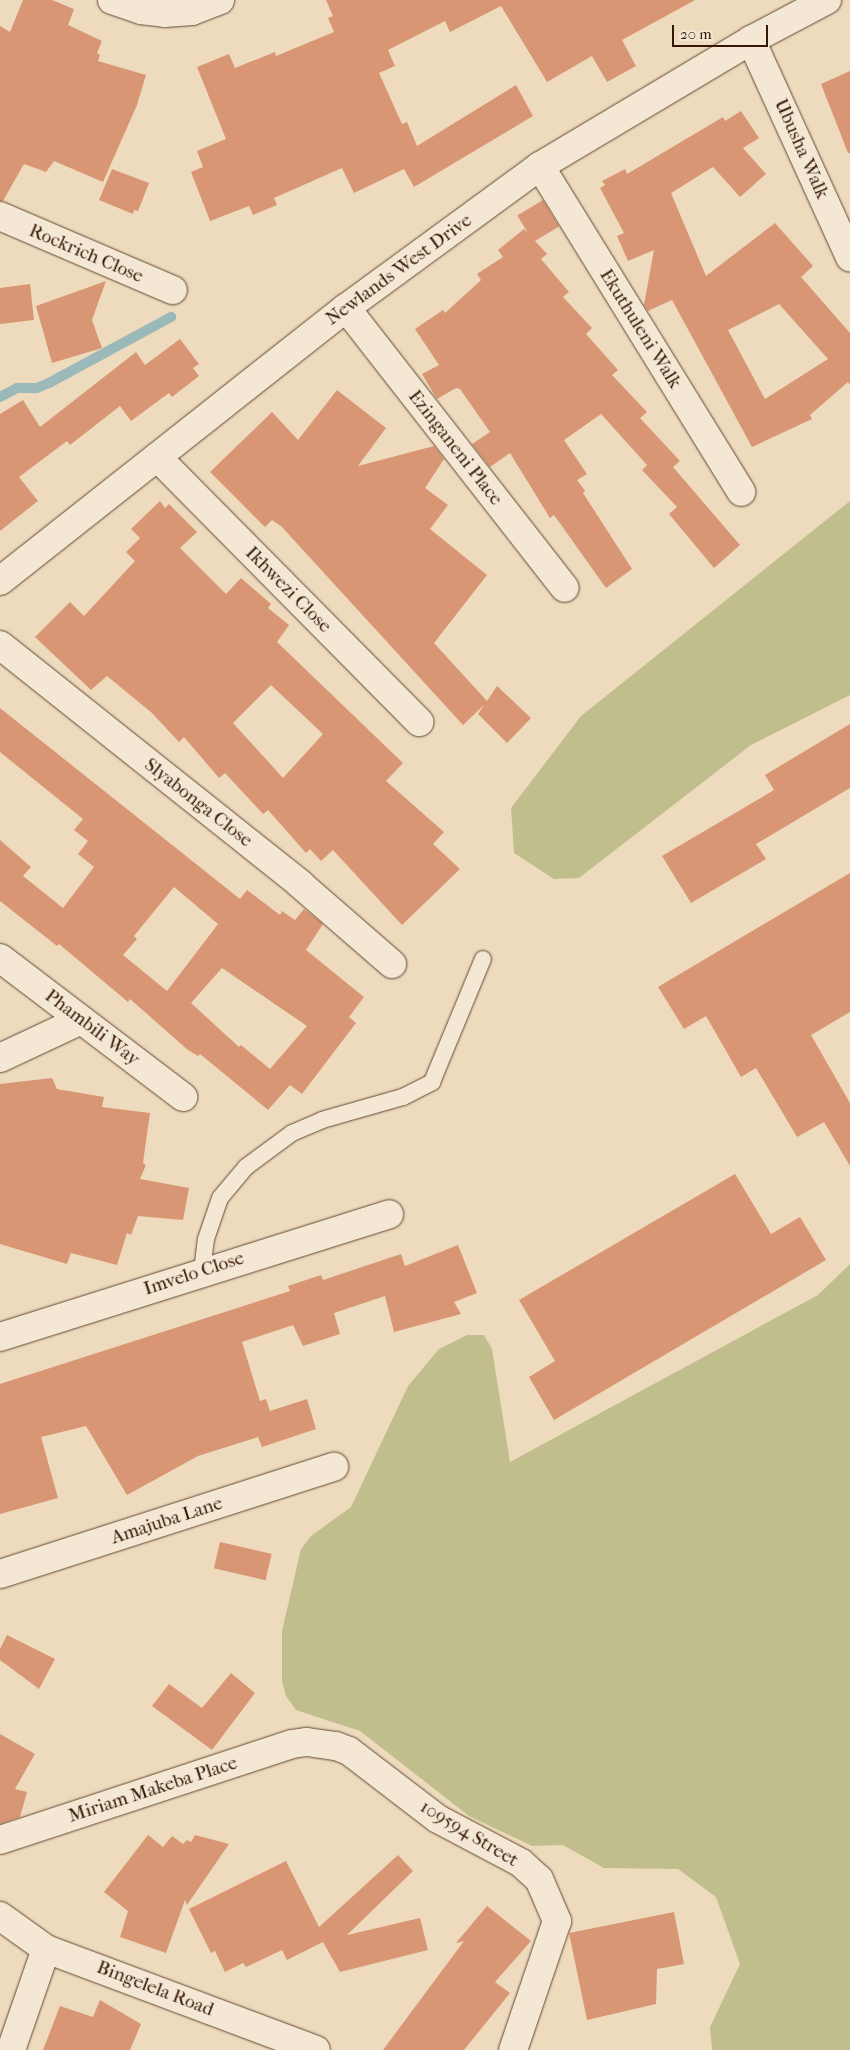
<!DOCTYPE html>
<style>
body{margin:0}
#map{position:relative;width:850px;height:2050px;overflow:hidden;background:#eedbbe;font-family:"IM FELL French Canon",serif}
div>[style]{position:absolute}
.green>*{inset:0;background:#c0be8c}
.stream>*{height:10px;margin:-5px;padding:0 5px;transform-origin:5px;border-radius:5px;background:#9cb9b9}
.building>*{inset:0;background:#d99674;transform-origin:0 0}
.roads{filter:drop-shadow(0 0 1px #634832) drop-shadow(0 0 1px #634832)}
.lane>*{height:16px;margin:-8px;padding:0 8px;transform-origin:8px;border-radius:8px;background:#f4e8d5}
.street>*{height:28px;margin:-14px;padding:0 14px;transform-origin:14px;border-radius:14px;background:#f4e8d5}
span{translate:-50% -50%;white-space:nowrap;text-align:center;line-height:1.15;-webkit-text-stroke:4px #f4e8d5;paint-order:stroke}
.street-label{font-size:19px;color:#351704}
.scale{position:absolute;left:672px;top:25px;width:96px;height:22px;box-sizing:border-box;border:2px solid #351704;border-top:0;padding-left:6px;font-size:15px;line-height:18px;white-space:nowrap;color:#351704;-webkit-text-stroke:4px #f4e8d5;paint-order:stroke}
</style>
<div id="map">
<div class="green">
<i style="clip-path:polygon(850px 501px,850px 695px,751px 745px,579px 878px,554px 879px,514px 853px,511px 808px,581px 716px)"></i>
<i style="clip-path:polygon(850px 1264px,850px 2050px,712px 2050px,710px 2027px,740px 1964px,716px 1897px,678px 1869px,604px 1868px,563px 1845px,532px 1846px,469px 1816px,360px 1731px,296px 1710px,286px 1696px,282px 1681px,282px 1631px,301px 1549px,311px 1536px,351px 1507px,408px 1386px,439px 1349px,467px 1335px,484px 1335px,492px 1349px,510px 1462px,818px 1295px)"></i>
</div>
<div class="stream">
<i style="left:0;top:397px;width:19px;rotate:-28deg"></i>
<i style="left:17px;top:388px;width:20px"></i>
<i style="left:37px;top:388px;width:13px;rotate:-23deg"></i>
<i style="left:49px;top:383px;width:139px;rotate:-28.4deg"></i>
</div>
<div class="building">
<i style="clip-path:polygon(23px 0,52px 0,74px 9px,68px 25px,102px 41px,97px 53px,100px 55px,98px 61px,146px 75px,137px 105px,103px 182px,54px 161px,46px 172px,24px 164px,3px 201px,0 201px,0 26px,10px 32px)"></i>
<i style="clip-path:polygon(326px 0,695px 0,622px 40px,636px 66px,607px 82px,592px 56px,547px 82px,501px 6px,450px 32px,445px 21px,388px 50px,395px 66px,379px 73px,402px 124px,407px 122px,417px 146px,516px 85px,533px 116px,414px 187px,404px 169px,354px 193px,342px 168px,274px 198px,277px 205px,253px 215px,249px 206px,210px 221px,191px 172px,203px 167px,197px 151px,226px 139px,197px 67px,229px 54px,235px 68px,275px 52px,276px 56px,334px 32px,328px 18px,333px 16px)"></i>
<i style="clip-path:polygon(850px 71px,850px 153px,848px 153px,821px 84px)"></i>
<i style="clip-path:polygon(evenodd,741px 111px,759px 138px,743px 148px,766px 174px,740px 197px,713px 167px,671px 193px,706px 276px,775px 223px,813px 266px,801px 277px,850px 333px,850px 385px,848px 382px,810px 415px,812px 419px,752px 447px,672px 300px,648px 311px,644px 305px,654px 250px,628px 261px,617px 236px,624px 233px,600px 188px,605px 185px,602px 181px,625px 169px,627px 174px,723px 117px,725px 121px,741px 111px,779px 304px,828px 359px,765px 399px,728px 330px,779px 304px)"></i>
<i style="clip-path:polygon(112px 169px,149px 183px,138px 211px,134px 210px,133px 214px,99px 200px)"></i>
<i style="left:543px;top:200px;width:31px;height:30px;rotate:59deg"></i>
<i style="clip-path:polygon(524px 229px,547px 254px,541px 259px,569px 292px,563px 297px,592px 328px,586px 334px,618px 370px,612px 375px,647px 412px,640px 418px,680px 461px,673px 467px,740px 545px,714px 568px,669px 514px,677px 507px,642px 470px,647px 465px,601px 414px,564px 440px,587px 474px,577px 480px,585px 491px,583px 493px,632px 569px,606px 588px,554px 515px,550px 518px,510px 453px,490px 467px,472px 444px,490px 432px,460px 389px,456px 388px,437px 399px,422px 374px,439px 365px,415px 329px,443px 310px,445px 313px,481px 280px,477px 274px,503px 257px,498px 250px)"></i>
<i style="clip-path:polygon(106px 281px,92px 320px,102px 348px,52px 363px,36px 306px)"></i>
<i style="clip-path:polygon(30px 284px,34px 320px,0 324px,0 288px)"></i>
<i style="clip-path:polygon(180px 339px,199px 364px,193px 368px,199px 376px,172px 397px,169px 393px,131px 421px,120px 406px,70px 445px,67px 441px,19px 477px,38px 501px,0 531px,0 414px,23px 400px,40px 427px,136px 352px,145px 365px)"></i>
<i style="clip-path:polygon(337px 390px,386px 428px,358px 466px,434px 446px,444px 459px,425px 488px,448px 505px,430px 529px,487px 575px,434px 643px,487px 701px,497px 686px,531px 718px,507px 743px,478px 714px,484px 705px,463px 725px,281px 526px,272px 520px,265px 527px,210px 472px,272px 412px,298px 440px)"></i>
<i style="clip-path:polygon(evenodd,160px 501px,165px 508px,169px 504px,197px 532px,180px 548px,226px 594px,241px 578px,271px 604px,268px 608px,289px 625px,277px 642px,403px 763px,386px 781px,444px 832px,433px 844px,460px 869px,402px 925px,333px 850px,321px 861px,310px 849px,306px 853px,268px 810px,263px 814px,225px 773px,219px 778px,184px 737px,179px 742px,152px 713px,107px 676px,91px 690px,35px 637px,70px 602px,84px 616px,135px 561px,126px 552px,140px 538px,131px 529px,160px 501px,271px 685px,323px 734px,283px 778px,233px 723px,271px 685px)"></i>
<i style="clip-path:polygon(evenodd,0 708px,240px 899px,247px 890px,280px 915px,282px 911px,295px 920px,304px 909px,323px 924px,306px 950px,364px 997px,349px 1017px,356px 1023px,302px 1094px,290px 1085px,268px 1110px,200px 1054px,198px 1056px,188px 1050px,130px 999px,128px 1002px,59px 944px,57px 946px,0 901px,0 840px,31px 867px,23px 876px,63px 908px,94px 867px,78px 854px,88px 841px,74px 830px,83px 819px,0 752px,0 708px,174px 887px,218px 924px,167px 991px,123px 955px,137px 939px,134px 936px,174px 887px,0 708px,222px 968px,307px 1026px,270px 1069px,241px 1045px,239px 1047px,191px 1003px,222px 968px)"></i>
<i style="clip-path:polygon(850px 724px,850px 788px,756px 844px,766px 859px,691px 903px,662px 856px,774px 790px,765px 775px)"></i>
<i style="clip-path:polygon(850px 873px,850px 1012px,811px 1035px,850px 1103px,850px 1166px,824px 1122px,797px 1137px,756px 1068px,741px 1077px,706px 1016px,684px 1029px,658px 987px)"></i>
<i style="clip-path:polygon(52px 1078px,57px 1089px,104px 1097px,102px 1107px,150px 1113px,143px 1163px,146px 1165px,140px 1179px,189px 1188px,183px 1220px,138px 1216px,131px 1235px,127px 1233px,117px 1265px,71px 1253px,67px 1264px,0 1244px,0 1084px)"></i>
<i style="clip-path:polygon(735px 1174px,771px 1234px,800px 1217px,826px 1260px,554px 1420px,529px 1377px,555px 1361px,519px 1300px)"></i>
<i style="clip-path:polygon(458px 1245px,477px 1293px,454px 1302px,461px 1314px,394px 1332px,385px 1296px,334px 1313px,340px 1334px,303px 1346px,293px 1325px,242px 1342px,260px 1401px,266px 1399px,270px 1411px,307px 1399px,316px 1429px,262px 1447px,258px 1437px,198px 1456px,127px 1495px,86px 1426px,41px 1437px,58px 1498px,0 1514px,0 1384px,290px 1291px,288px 1286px,321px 1275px,323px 1280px,401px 1254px,405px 1266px)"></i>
<i style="left:220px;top:1542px;width:53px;height:27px;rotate:13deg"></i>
<i style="clip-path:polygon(7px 1635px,55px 1659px,39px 1689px,0 1660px,0 1649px)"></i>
<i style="clip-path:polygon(231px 1673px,255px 1693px,212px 1750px,152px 1706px,169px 1684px,202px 1708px)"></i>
<i style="clip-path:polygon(0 1734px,35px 1754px,15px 1789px,27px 1792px,20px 1817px,0 1824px)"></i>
<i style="clip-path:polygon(148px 1835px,163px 1847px,172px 1836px,183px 1844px,187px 1840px,191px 1842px,195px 1835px,229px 1844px,187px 1905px,185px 1900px,166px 1953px,120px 1937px,128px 1911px,104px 1892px)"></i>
<i style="clip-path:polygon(398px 1855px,413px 1871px,347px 1935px,420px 1918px,428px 1950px,340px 1972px,323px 1942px,287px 1960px,282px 1950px,246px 1967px,243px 1963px,225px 1972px,215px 1951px,211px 1953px,189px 1909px,286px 1861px,319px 1927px)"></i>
<i style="clip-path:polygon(487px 1906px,531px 1941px,495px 1982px,510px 1993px,464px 2050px,383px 2050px,464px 1941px,456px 1943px)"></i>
<i style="clip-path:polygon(674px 1912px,684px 1964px,657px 1969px,656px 2004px,587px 2020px,569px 1933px)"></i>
<i style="clip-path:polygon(100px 2000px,141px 2024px,130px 2050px,43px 2050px,60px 2006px,93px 2017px)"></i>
</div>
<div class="roads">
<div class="lane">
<i style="left:202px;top:1271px;width:32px;rotate:-83deg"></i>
<i style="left:206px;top:1239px;width:43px;rotate:-71.1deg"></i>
<i style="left:220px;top:1198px;width:40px;rotate:-50deg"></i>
<i style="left:246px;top:1167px;width:57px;rotate:-36.5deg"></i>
<i style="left:292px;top:1133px;width:33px;rotate:-23deg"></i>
<i style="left:322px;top:1120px;width:84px;rotate:-15.9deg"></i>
<i style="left:403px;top:1097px;width:33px;rotate:-27deg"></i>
<i style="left:432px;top:1082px;width:133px;rotate:-67.5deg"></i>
</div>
<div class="street">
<i style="left:112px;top:0;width:31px;rotate:19deg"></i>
<i style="left:141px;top:10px;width:24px;rotate:7deg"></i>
<i style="left:165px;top:13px;width:27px;rotate:-4deg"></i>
<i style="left:192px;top:11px;width:30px;rotate:-21deg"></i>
<i style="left:751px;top:40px;width:239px;rotate:65.5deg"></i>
<i style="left:540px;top:166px;width:383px;rotate:58.3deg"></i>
<i style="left:0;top:216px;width:188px;rotate:23.2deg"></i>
<i style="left:346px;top:308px;width:355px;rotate:52deg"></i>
<i style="left:157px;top:457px;width:373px;rotate:45.3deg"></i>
<i style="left:0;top:581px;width:441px;rotate:-38.3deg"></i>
<i style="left:346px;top:308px;width:240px;rotate:-36.2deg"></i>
<i style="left:540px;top:166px;width:246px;rotate:-30.8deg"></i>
<i style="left:751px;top:40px;width:86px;rotate:-27.8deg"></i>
<i style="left:0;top:645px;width:384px;rotate:38.5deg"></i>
<i style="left:300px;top:884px;width:122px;rotate:41deg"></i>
<i style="left:0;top:958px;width:230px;rotate:37.2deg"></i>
<i style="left:0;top:1058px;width:89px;rotate:-25.1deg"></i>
<i style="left:0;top:1337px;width:408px;rotate:-17.5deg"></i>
<i style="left:0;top:1574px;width:351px;rotate:-17.8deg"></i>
<i style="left:0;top:1840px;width:307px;rotate:-18.2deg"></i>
<i style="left:292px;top:1744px;width:15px;rotate:-8deg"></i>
<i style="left:307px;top:1742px;width:29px;rotate:8deg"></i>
<i style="left:336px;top:1746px;width:14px;rotate:21deg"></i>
<i style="left:349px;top:1751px;width:112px;rotate:37.4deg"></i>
<i style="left:438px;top:1819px;width:94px;rotate:27.9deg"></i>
<i style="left:521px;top:1863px;width:24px;rotate:42deg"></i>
<i style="left:539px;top:1879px;width:46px;rotate:66.8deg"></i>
<i style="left:557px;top:1921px;width:136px;rotate:108.8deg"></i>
<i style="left:0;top:1916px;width:57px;rotate:35.7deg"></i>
<i style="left:46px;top:1949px;width:288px;rotate:20.5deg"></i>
<i style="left:11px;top:2050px;width:107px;rotate:-70.9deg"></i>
</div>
</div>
<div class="street-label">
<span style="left:801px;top:149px;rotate:66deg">Ubusha Walk</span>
<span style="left:86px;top:254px;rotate:23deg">Rockrich Close</span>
<span style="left:399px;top:270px;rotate:-36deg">Newlands West Drive</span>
<span style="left:640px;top:329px;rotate:58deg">Ekuthuleni Walk</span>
<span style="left:455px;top:448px;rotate:52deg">Ezinganeni Place</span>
<span style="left:288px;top:590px;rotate:45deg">Ikhwezi Close</span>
<span style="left:198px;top:803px;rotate:38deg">Slyabonga Close</span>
<span style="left:92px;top:1028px;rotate:37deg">Phambili Way</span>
<span style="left:194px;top:1274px;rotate:-18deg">Imvelo Close</span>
<span style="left:167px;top:1521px;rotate:-18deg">Amajuba Lane</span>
<span style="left:153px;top:1790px;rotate:-18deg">Miriam Makeba Place</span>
<span style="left:469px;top:1834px;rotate:31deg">109594 Street</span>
<span style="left:155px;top:1989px;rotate:21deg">Bingelela Road</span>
</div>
<div class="scale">20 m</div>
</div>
